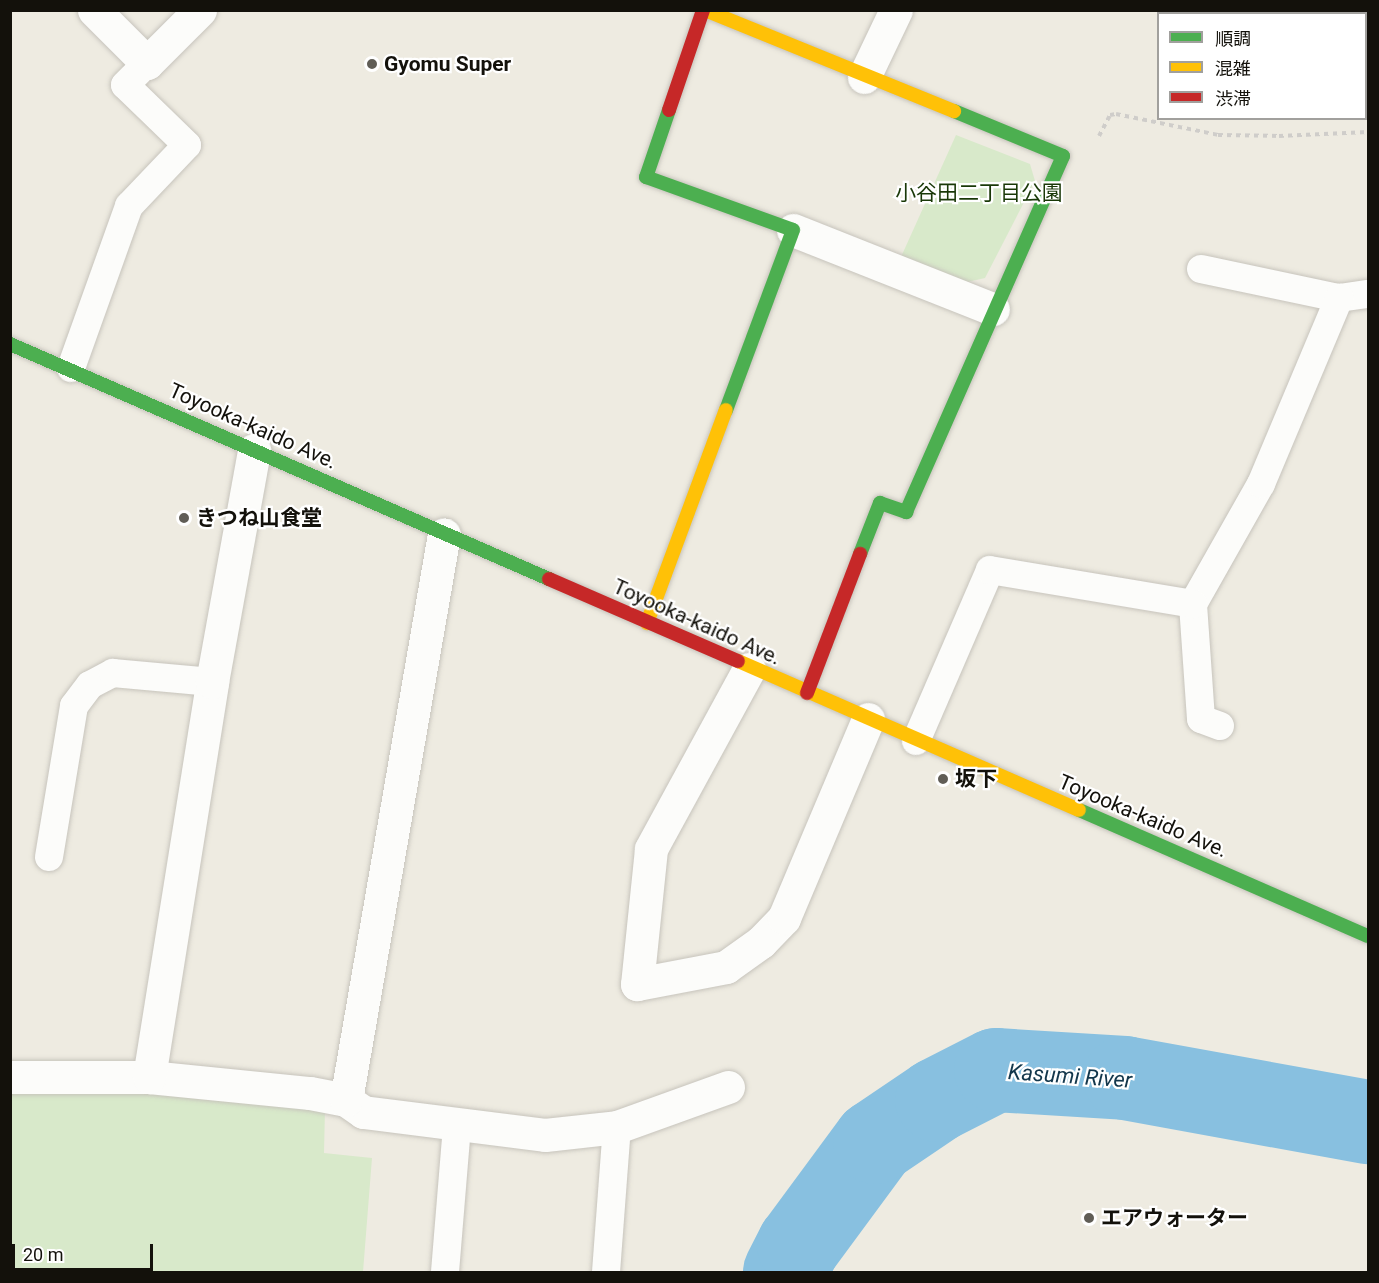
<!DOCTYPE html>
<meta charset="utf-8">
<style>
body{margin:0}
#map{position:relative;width:1379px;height:1283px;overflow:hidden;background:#eeebe1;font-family:Roboto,"Noto Sans JP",sans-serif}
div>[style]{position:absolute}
.green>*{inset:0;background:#d8e9ca}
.river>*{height:84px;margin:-42px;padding:0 42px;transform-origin:42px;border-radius:42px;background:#88c0e0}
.path>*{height:4px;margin-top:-2px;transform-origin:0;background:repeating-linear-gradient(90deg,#cfcdca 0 4.5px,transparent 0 9px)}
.roads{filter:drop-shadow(0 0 2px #c7c4bc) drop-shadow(0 0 2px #c7c4bc)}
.lane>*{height:28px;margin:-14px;padding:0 14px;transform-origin:14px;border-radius:14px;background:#fcfcfa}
.street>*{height:33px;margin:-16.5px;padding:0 16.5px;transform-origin:16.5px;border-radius:16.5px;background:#fcfcfa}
.fast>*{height:14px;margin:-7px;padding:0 7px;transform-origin:7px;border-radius:7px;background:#4caf50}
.slow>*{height:14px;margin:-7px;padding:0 7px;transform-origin:7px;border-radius:7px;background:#ffc107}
.jam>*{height:14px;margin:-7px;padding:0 7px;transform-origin:7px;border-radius:7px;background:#c62828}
.dots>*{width:16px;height:16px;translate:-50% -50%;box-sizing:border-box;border:3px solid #fff;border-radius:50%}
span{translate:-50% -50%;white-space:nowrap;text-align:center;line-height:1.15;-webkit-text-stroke:4.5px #fff;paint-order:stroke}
.poi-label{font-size:21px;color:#13110b;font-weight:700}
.left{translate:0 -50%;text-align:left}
.park-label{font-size:21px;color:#193807}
.street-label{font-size:21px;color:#13110b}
.water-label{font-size:22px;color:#13374c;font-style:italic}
.frame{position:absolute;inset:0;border:12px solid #13110b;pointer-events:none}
.legend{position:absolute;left:1157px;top:12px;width:210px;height:108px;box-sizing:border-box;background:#fff;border:2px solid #a1a09d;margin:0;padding:8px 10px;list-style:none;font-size:18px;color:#13110b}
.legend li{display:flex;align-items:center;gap:12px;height:30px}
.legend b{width:30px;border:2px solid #a1a09d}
.scale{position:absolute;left:12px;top:1244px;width:141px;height:27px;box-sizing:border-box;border:3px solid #13110b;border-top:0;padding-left:8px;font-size:18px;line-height:21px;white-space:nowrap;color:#13110b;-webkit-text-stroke:4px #fff;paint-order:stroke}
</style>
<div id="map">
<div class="green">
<i style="clip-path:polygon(956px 135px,1030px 164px,1035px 181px,985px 278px,967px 282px,901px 257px)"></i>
<i style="clip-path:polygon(11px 1091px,155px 1091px,325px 1109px,324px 1153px,372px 1158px,363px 1272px,11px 1272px)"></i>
</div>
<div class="river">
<i style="left:785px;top:1272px;width:30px;rotate:-63deg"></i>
<i style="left:799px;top:1245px;width:128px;rotate:-53.6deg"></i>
<i style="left:875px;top:1142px;width:75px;rotate:-34.1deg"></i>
<i style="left:937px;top:1100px;width:66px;rotate:-27deg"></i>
<i style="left:996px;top:1070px;width:129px;rotate:3.5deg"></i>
<i style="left:1125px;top:1078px;width:247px;rotate:10.3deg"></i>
</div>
<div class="path">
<i style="left:1099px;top:136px;width:24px;rotate:-62deg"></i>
<i style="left:1110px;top:115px;width:6px;rotate:-9deg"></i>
<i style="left:1116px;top:114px;width:104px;rotate:11.6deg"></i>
<i style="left:1218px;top:135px;width:61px;rotate:0.9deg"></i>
<i style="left:1279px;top:136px;width:89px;rotate:-2.6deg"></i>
</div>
<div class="roads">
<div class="lane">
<i style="left:1201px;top:269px;width:141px;rotate:11.9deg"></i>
<i style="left:1339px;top:298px;width:29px;rotate:-8deg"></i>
<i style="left:71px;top:368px;width:172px;rotate:-70.3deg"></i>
<i style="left:129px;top:206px;width:84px;rotate:-46.4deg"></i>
<i style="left:187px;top:145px;width:86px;rotate:-135.9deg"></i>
<i style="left:125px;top:85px;width:31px;rotate:-45deg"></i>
<i style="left:1220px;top:726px;width:20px;rotate:-160deg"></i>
<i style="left:1201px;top:719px;width:115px;rotate:-94deg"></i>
<i style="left:1193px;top:604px;width:138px;rotate:-60.5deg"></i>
<i style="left:1261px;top:484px;width:202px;rotate:-67.2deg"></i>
<i style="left:916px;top:741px;width:186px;rotate:-66.6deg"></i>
<i style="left:990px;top:570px;width:206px;rotate:9.5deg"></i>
<i style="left:49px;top:857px;width:153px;rotate:-80.6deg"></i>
<i style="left:74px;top:706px;width:26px;rotate:-53deg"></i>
<i style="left:90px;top:685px;width:26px;rotate:-28deg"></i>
<i style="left:113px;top:673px;width:99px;rotate:5.2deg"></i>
<i style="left:445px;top:1272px;width:146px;rotate:-85.3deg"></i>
<i style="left:606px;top:1272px;width:145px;rotate:-85.7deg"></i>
</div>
<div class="street">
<i style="left:94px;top:10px;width:75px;rotate:45deg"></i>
<i style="left:147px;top:63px;width:75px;rotate:-45deg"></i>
<i style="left:864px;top:77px;width:74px;rotate:-64.5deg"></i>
<i style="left:793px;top:230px;width:215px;rotate:21.6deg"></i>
<i style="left:749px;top:669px;width:205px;rotate:118.6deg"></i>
<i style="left:651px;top:849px;width:136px;rotate:95.9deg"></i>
<i style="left:637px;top:984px;width:91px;rotate:-10.8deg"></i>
<i style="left:726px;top:967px;width:43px;rotate:-35.5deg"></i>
<i style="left:761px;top:942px;width:33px;rotate:-46deg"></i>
<i style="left:784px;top:918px;width:216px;rotate:-67.1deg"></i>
<i style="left:10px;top:1077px;width:139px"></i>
<i style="left:149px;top:1077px;width:162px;rotate:5.7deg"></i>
<i style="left:310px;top:1093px;width:37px;rotate:11deg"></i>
<i style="left:346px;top:1100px;width:21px;rotate:35deg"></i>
<i style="left:363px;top:1112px;width:183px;rotate:7.2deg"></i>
<i style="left:545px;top:1135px;width:72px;rotate:-6.3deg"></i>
<i style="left:617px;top:1127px;width:118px;rotate:-19.8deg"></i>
<i style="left:149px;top:1077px;width:400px;rotate:-80.9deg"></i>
<i style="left:212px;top:682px;width:236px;rotate:-79.7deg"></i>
<i style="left:346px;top:1100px;width:574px;rotate:-80.18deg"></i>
</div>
<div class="fast">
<i style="left:669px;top:110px;width:71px;rotate:108.9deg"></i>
<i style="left:646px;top:177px;width:156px;rotate:19.8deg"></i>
<i style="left:793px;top:230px;width:192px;rotate:110.4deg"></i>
<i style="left:10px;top:344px;width:588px;rotate:23.56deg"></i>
<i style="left:860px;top:554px;width:55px;rotate:-68.6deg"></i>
<i style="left:880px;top:503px;width:28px;rotate:19deg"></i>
<i style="left:906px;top:512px;width:389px;rotate:-66.2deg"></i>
<i style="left:1063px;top:156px;width:118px;rotate:-157.6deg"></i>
<i style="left:1079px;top:810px;width:315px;rotate:23.6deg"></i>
</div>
<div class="slow">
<i style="left:705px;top:10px;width:269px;rotate:22.1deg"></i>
<i style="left:647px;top:623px;width:227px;rotate:-69.7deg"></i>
<i style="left:738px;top:661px;width:372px;rotate:23.6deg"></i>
</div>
<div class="jam">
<i style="left:669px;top:110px;width:106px;rotate:-71.2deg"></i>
<i style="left:549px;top:579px;width:206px;rotate:23.5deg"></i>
<i style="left:807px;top:693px;width:149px;rotate:-69.1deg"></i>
</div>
</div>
<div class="dots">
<i style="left:372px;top:64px;background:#605d56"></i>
<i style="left:184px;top:518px;background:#605d56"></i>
<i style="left:943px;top:779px;background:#605d56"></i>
<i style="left:1089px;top:1218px;background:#605d56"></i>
</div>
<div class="poi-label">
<span class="left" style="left:384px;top:64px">Gyomu Super</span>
<span class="left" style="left:196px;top:518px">きつね山食堂</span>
<span class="left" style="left:955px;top:779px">坂下</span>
<span class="left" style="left:1101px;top:1218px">エアウォーター</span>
</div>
<div class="park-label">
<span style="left:979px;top:193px">小谷田二丁目公園</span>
</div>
<div class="street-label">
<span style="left:253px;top:426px;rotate:24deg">Toyooka-kaido Ave.</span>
<span style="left:697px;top:622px;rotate:24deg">Toyooka-kaido Ave.</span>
<span style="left:1143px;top:816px;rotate:23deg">Toyooka-kaido Ave.</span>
</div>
<div class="water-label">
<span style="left:1070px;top:1076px;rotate:4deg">Kasumi River</span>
</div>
<div class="frame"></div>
<ul class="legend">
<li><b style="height:8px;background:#4caf50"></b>順調</li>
<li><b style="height:8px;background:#ffc107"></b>混雑</li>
<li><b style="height:8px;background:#c62828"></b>渋滞</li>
</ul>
<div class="scale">20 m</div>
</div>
